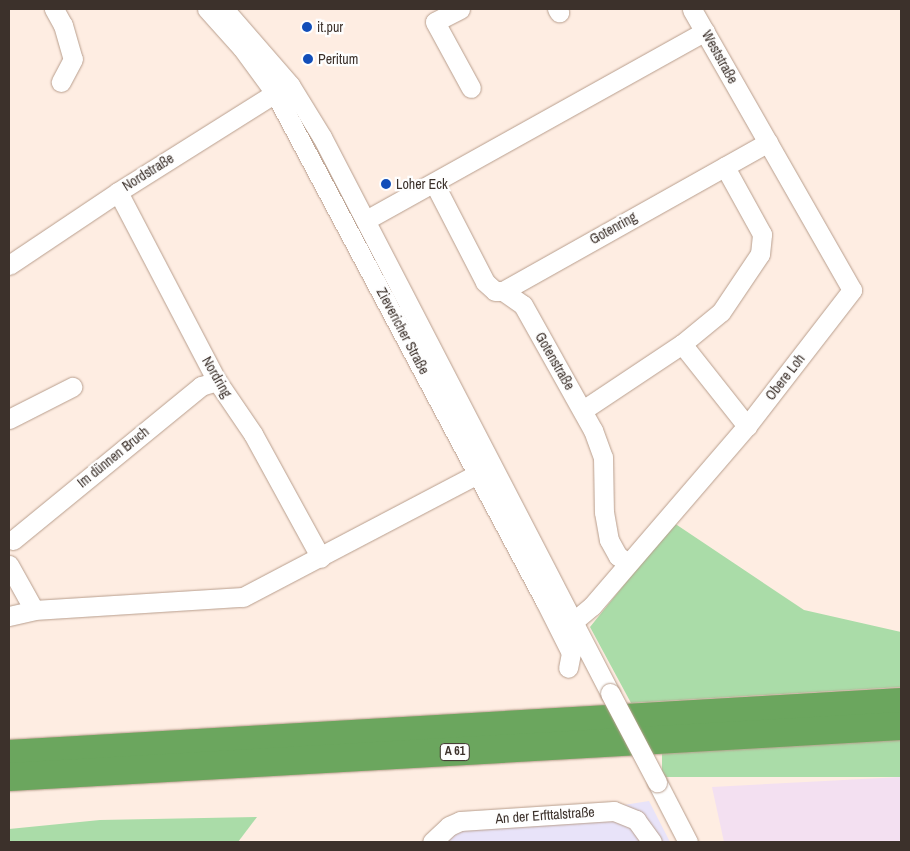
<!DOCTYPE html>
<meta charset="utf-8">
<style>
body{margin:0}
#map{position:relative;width:910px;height:851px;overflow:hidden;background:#feede2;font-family:"Archivo Narrow",sans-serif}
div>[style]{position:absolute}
.commercial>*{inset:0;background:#e8e3f9}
.industrial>*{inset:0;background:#f3e0f1}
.green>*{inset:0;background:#aadca8;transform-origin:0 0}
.roads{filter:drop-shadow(0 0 1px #b89e8d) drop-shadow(0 0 1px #b89e8d)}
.minor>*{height:19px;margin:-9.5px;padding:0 9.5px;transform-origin:9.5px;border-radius:9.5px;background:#fff}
.highway>*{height:28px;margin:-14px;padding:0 14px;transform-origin:14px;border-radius:14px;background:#6ba65e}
.bridges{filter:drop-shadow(0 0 1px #b89e8d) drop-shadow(0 0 1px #b89e8d)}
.minor-bridge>*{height:19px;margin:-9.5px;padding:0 9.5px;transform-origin:9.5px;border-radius:9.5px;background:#fff}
.dots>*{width:14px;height:14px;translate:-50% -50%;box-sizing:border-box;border:2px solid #fefefe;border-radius:50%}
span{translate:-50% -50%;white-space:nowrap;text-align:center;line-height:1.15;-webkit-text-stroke:4.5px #fefefe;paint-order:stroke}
.shield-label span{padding:1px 4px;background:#fefefe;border:1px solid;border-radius:4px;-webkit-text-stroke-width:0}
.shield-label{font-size:12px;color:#3c312b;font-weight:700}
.poi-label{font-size:14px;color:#3c312b}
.left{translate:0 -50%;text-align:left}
.street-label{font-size:14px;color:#3c312b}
.frame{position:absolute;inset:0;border:10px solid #3c312b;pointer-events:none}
</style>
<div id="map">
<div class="commercial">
<i style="clip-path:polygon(649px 801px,670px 842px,441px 842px,447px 833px)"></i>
</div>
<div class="industrial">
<i style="clip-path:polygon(901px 777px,901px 842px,724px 842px,712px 787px)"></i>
</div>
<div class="green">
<i style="clip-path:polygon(674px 523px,804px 610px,901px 632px,901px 687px,631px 703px,590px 627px)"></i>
<i style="left:901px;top:738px;width:39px;height:239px;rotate:90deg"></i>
<i style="clip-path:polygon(257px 817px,238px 842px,9px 842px,9px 829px,100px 820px)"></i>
</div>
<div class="roads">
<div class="minor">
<i style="left:54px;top:9px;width:18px;rotate:61deg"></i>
<i style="left:63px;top:25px;width:35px;rotate:74deg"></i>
<i style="left:73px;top:59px;width:26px;rotate:118deg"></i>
<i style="left:207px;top:9px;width:52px;rotate:48.1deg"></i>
<i style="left:242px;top:48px;width:56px;rotate:53.7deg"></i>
<i style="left:275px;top:93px;width:575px;rotate:62.01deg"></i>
<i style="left:545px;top:601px;width:58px;rotate:63.4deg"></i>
<i style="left:571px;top:653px;width:15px;rotate:101deg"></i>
<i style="left:224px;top:9px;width:101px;rotate:49deg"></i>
<i style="left:290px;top:85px;width:61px;rotate:58.4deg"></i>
<i style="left:322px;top:137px;width:626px;rotate:62.62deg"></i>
<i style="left:460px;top:9px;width:28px;rotate:153deg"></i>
<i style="left:435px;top:22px;width:75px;rotate:61.4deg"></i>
<i style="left:557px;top:9px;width:4px;rotate:56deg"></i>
<i style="left:434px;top:183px;width:111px;rotate:62.7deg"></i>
<i style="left:485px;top:282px;width:13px;rotate:42deg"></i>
<i style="left:495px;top:291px;width:8px"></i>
<i style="left:503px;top:291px;width:24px;rotate:35deg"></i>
<i style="left:523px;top:305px;width:143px;rotate:60.8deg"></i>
<i style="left:593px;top:430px;width:29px;rotate:70deg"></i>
<i style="left:603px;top:457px;width:55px;rotate:89deg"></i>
<i style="left:604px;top:512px;width:28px;rotate:80deg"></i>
<i style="left:609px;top:540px;width:18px;rotate:61deg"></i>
<i style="left:618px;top:556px;width:12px;rotate:35deg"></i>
<i style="left:118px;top:192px;width:213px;rotate:62.4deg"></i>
<i style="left:217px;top:381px;width:64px;rotate:55.8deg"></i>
<i style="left:253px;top:434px;width:141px;rotate:61.3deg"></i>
<i style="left:366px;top:220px;width:388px;rotate:-29.1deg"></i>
<i style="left:9px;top:265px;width:131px;rotate:-33.8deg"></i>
<i style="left:118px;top:192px;width:197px;rotate:-32.2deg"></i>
<i style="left:503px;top:291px;width:304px;rotate:-29.3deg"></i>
<i style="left:682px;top:344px;width:105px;rotate:51.6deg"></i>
<i style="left:583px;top:410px;width:119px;rotate:-33.7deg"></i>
<i style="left:682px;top:344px;width:50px;rotate:-39.4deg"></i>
<i style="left:721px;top:312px;width:70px;rotate:-56.1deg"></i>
<i style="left:760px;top:254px;width:20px;rotate:-84deg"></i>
<i style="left:762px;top:234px;width:77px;rotate:-118.9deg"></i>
<i style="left:9px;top:419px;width:71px;rotate:-26.9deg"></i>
<i style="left:13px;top:540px;width:243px;rotate:-39.3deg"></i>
<i style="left:201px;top:386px;width:17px;rotate:-17deg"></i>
<i style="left:9px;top:565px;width:51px;rotate:60.9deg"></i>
<i style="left:34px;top:610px;width:209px;rotate:-3.6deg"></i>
<i style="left:243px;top:597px;width:267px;rotate:-27.7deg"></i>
<i style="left:9px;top:616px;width:26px;rotate:-13deg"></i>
<i style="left:574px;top:621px;width:23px;rotate:-40deg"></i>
<i style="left:592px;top:606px;width:238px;rotate:-49.3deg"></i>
<i style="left:747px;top:426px;width:172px;rotate:-52.3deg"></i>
<i style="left:852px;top:290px;width:323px;rotate:-119.7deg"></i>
<i style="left:657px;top:782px;width:68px;rotate:62.7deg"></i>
<i style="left:432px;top:842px;width:23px;rotate:-43deg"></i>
<i style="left:449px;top:826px;width:12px;rotate:-24deg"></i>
<i style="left:460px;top:821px;width:154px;rotate:-3.7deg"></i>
<i style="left:614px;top:811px;width:24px;rotate:22deg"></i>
<i style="left:636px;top:820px;width:27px;rotate:54deg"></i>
</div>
<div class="highway">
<i style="left:9px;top:754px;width:894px;rotate:-3.34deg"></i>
<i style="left:9px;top:777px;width:893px;rotate:-3.27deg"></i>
</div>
</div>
<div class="bridges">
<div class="minor-bridge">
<i style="left:610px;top:693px;width:101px;rotate:62.2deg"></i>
</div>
</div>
<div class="dots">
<i style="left:307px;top:27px;background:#124eb9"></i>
<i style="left:308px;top:59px;background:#124eb9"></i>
<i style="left:386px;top:184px;background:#124eb9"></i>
</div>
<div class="shield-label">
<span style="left:455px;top:752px">A 61</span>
</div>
<div class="poi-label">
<span class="left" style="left:317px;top:27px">it.pur</span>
<span class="left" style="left:318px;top:59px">Peritum</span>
<span class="left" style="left:396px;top:184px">Loher Eck</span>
</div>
<div class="street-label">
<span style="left:720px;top:57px;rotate:61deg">Weststraße</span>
<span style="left:148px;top:172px;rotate:-32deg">Nordstraße</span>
<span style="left:613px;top:228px;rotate:-29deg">Gotenring</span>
<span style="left:403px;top:331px;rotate:62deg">Zievericher Straße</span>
<span style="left:555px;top:361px;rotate:60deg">Gotenstraße</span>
<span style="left:217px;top:377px;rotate:60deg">Nordring</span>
<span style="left:785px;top:377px;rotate:-52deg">Obere Loh</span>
<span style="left:113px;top:457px;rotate:-39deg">Im dünnen Bruch</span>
<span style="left:545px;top:815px;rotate:-4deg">An der Erfttalstraße</span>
</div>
<div class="frame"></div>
</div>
